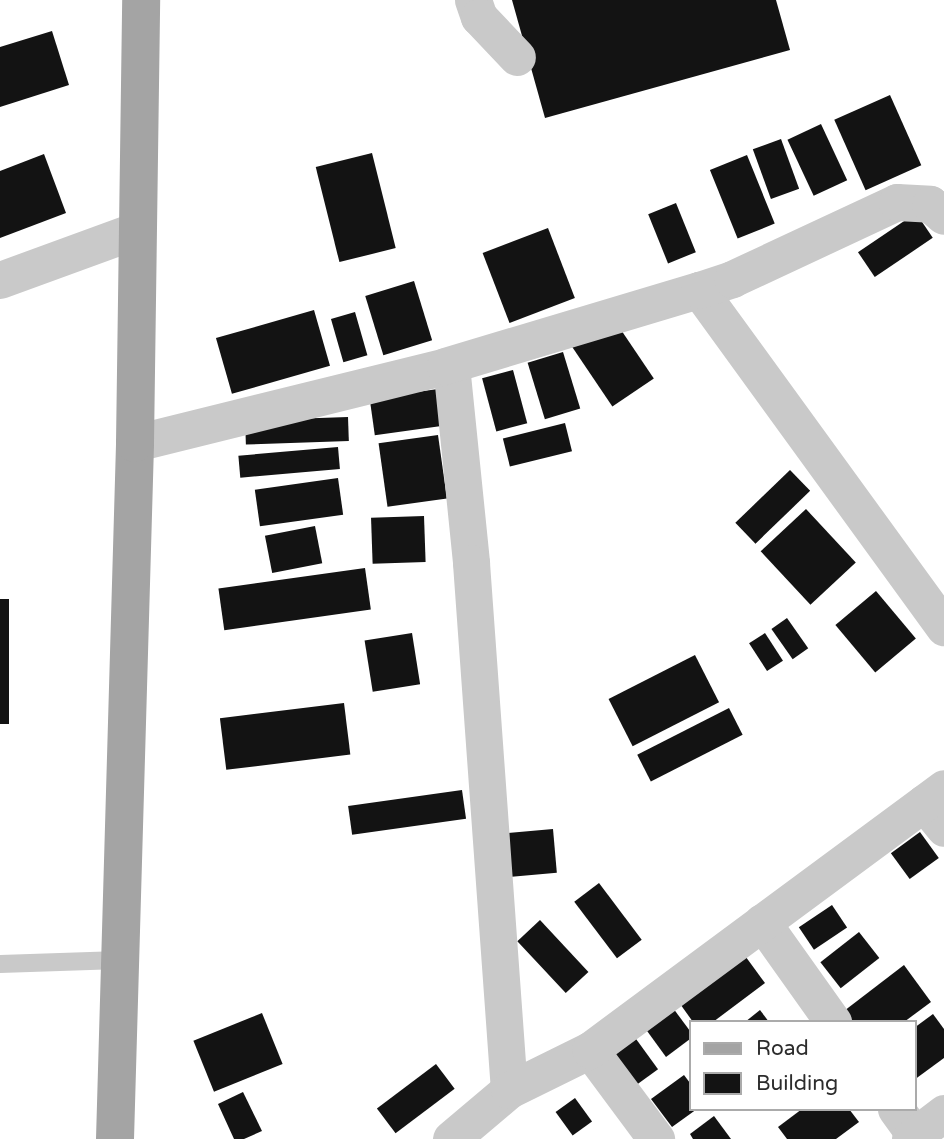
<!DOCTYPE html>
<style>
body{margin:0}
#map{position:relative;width:944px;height:1139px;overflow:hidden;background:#fff;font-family:"Varela Round",sans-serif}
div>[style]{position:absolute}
.building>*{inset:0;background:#131313;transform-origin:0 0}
.service>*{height:18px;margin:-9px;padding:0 9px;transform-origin:9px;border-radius:9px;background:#c9c9c9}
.minor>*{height:37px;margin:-18.5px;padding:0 18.5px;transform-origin:18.5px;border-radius:18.5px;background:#c9c9c9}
.primary>*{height:38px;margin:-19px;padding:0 19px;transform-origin:19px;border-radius:19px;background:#a4a4a4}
span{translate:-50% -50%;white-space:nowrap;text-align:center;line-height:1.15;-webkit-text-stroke:7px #fff;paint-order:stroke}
.legend{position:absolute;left:689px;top:1020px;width:228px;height:91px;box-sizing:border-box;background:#fff;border:2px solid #ababab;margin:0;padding:9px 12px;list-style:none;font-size:21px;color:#2c2c2c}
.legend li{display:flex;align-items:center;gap:14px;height:35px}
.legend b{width:35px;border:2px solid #ababab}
</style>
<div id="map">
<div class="building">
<i style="clip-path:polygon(512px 0,776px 0,790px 50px,545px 118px)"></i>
<i style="clip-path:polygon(52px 31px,69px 85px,0 107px,0 47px)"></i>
<i style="left:890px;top:95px;width:77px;height:61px;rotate:66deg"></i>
<i style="left:821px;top:124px;width:62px;height:37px;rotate:65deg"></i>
<i style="left:781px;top:139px;width:53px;height:30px;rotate:70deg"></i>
<i style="left:372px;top:153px;width:98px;height:58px;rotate:76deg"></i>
<i style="clip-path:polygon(44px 154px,66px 213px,0 238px,0 171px)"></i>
<i style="left:747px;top:155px;width:74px;height:40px;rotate:68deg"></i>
<i style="left:676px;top:203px;width:53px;height:30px;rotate:68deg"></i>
<i style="left:916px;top:213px;width:30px;height:70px;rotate:56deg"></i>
<i style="left:548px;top:228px;width:75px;height:70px;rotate:69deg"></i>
<i style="left:414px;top:281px;width:62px;height:51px;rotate:73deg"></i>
<i style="left:314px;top:310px;width:58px;height:102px;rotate:74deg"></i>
<i style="left:355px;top:312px;width:45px;height:25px;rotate:74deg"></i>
<i style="left:613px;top:318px;width:73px;height:50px;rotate:56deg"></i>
<i style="left:563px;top:352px;width:59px;height:37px;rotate:73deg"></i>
<i style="left:513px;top:370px;width:55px;height:32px;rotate:75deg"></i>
<i style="left:438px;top:389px;width:37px;height:69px;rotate:82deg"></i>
<i style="left:348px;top:417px;width:24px;height:103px;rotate:88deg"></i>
<i style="left:565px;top:423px;width:29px;height:64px;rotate:76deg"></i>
<i style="left:438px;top:435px;width:64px;height:60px;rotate:82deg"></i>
<i style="left:338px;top:447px;width:22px;height:100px;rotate:85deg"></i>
<i style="left:790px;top:470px;width:29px;height:76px;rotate:46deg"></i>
<i style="left:338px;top:478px;width:37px;height:84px;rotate:82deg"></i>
<i style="left:806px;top:509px;width:73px;height:62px;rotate:47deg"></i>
<i style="left:424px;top:516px;width:46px;height:53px;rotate:88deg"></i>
<i style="left:315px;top:526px;width:38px;height:51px;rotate:79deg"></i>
<i style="left:365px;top:568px;width:42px;height:148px;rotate:82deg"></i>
<i style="left:876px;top:591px;width:62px;height:53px;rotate:50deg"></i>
<i style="left:0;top:599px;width:9px;height:125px"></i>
<i style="left:787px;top:618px;width:37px;height:19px;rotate:55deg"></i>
<i style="left:412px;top:633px;width:52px;height:48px;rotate:81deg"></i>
<i style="left:765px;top:633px;width:33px;height:19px;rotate:57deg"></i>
<i style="left:695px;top:655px;width:53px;height:97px;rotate:63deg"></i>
<i style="left:344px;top:703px;width:52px;height:125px;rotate:83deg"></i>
<i style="left:729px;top:708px;width:30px;height:103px;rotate:63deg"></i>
<i style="left:462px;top:790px;width:29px;height:115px;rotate:82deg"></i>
<i style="left:553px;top:829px;width:44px;height:48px;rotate:85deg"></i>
<i style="left:920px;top:832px;width:32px;height:36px;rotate:54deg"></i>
<i style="left:599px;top:883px;width:71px;height:31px;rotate:53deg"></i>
<i style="left:832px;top:905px;width:27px;height:40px;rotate:56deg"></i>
<i style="left:540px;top:920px;width:71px;height:31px;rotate:47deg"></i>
<i style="left:859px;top:932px;width:33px;height:49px;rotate:52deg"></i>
<i style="clip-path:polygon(743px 953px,765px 983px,713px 1022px,693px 1022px,678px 1001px)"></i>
<i style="clip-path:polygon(904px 965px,931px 1002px,904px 1022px,852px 1022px,844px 1011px)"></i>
<i style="clip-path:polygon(670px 1004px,690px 1031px,690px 1039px,666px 1057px,642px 1024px)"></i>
<i style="clip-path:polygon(760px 1010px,769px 1022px,745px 1022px)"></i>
<i style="left:262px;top:1013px;width:55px;height:74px;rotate:68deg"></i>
<i style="clip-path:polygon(933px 1014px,944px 1029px,944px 1058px,914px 1080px,914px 1028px)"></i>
<i style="left:631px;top:1032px;width:46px;height:26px;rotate:54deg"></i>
<i style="left:436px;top:1064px;width:31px;height:74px;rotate:53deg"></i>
<i style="clip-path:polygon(684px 1075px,690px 1083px,690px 1109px,697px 1109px,672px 1127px,651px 1099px)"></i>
<i style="clip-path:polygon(243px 1092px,262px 1131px,244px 1139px,234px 1139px,218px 1104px)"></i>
<i style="left:575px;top:1098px;width:29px;height:24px;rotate:54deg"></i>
<i style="clip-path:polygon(802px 1109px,849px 1109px,859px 1122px,836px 1139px,787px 1139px,778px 1127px)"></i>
<i style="clip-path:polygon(714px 1116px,731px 1139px,693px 1139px,690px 1134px)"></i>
</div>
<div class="service">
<i style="left:0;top:964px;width:120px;rotate:-1.9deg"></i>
</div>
<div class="minor">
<i style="left:473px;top:0;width:18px;rotate:71deg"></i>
<i style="left:479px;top:17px;width:55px;rotate:46.5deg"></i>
<i style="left:0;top:280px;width:146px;rotate:-20.1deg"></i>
<i style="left:699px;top:290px;width:417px;rotate:54deg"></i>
<i style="left:451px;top:365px;width:199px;rotate:84.2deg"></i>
<i style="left:471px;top:563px;width:528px;rotate:85.88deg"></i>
<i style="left:135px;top:443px;width:319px;rotate:-13.9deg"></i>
<i style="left:445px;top:366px;width:265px;rotate:-16.7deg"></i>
<i style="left:699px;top:290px;width:35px;rotate:-18deg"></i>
<i style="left:732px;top:279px;width:182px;rotate:-25deg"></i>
<i style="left:897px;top:202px;width:33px;rotate:3deg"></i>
<i style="left:930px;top:204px;width:18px;rotate:41deg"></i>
<i style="left:924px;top:803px;width:32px;rotate:51deg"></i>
<i style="left:762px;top:922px;width:123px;rotate:54.6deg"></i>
<i style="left:590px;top:1050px;width:111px;rotate:53.4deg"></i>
<i style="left:896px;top:1109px;width:37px;rotate:54deg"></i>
<i style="left:451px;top:1139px;width:76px;rotate:-40.2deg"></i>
<i style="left:509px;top:1090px;width:90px;rotate:-26.3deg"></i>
<i style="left:590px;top:1050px;width:440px;rotate:-36.5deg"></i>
<i style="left:910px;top:1139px;width:43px;rotate:-37.4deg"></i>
</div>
<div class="primary">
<i style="left:115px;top:1139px;width:696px;rotate:-88.35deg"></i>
<i style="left:135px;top:443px;width:443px;rotate:-89.2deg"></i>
</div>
<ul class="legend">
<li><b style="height:9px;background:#a4a4a4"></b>Road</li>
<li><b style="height:19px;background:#131313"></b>Building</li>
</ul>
</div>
